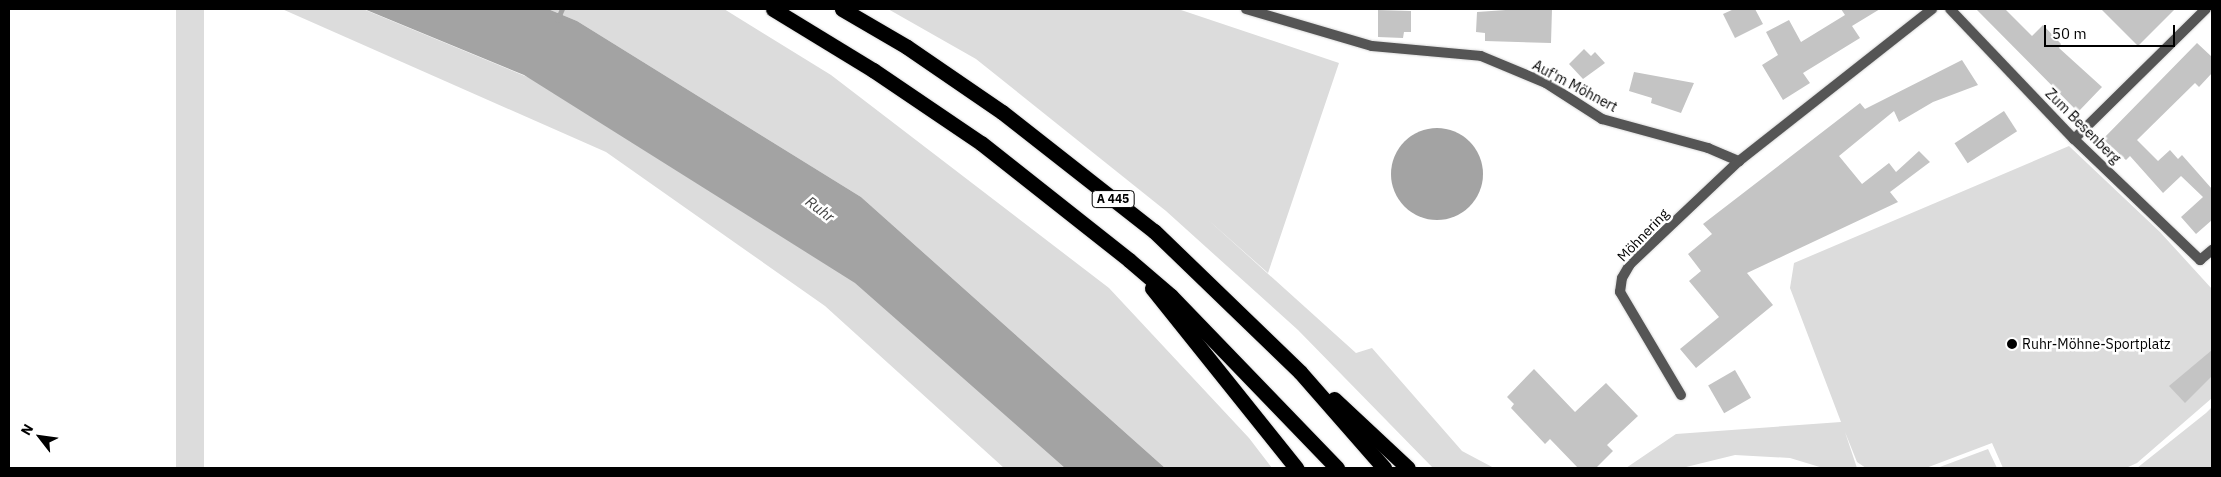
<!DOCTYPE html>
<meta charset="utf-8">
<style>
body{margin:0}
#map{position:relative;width:2221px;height:477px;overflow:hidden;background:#fff;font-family:"IBM Plex Sans",sans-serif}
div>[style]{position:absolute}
.green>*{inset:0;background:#dcdcdc;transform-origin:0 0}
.water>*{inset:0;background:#a3a3a3}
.round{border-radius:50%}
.stream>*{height:5px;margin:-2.5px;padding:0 2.5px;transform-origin:2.5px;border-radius:2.5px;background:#a3a3a3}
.building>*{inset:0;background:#c4c4c4;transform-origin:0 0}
.roads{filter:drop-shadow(0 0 1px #dbdbdb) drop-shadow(0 0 1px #dbdbdb)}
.street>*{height:10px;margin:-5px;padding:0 5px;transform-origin:5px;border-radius:5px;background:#555}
.highway>*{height:15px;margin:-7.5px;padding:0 7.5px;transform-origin:7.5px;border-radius:7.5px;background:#000}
.dots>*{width:14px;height:14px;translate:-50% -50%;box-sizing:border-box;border:2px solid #fff;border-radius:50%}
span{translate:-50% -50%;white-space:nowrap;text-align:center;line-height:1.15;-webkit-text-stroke:5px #fff;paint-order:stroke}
.shield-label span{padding:1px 4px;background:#fff;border:1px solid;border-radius:4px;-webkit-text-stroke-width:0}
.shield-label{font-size:12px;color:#000;font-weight:700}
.street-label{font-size:14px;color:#000}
.poi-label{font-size:14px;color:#000}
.left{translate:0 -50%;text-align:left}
.water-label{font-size:15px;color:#444;font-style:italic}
.frame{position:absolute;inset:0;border:10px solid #000;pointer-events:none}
.north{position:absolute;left:15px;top:412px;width:50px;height:50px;-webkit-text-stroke:4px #fff;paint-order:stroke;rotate:300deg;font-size:14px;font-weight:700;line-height:20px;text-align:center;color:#000}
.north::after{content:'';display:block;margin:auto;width:18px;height:22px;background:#000;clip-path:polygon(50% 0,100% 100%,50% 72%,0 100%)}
.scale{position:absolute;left:2044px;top:25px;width:131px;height:22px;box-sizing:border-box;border:2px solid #000;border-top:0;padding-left:6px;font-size:15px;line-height:18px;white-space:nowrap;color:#000;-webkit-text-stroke:4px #fff;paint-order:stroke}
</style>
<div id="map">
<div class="green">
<i style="left:176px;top:9px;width:28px;height:459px"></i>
<i style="clip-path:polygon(282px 9px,363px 9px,612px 112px,790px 220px,1070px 468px,1004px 468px,825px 306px,606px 152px)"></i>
<i style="clip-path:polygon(548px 9px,724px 9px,831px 75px,1109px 288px,1249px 438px,1272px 468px,1165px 468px,861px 197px,577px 21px)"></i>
<i style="clip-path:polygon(888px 9px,1178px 9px,1339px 63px,1268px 273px,1206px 218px,1356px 353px,1372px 348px,1462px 451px,1494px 468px,1433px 468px,1298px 330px,1166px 211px,976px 59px)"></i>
<i style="clip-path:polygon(2069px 146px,2160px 232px,2212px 289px,2212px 398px,2137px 463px,2126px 468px,2003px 468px,1992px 443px,1926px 468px,1866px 468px,1857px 462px,1845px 432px,1857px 468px,1823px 468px,1790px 458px,1735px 455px,1682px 468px,1626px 468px,1676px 434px,1841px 422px,1790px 288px,1794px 263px)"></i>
<i style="clip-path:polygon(2212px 407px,2212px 468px,2137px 468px,2206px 413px)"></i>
<i style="clip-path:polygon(1988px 449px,1997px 468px,1937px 468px)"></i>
</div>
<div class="water">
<i style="clip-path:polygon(364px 9px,548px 9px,577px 21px,861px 197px,1165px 468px,1065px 468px,855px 283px,524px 75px)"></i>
<i class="round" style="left:1391px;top:128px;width:92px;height:92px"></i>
</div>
<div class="stream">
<i style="left:557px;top:20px;width:12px;rotate:-66deg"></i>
</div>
<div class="building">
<i style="clip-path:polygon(1520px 9px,1552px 9px,1551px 43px,1485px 41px,1485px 33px,1476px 32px,1477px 12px)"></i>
<i style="clip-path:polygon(1734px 9px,1755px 9px,1763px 24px,1735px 38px,1723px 14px)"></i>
<i style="clip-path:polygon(1841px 9px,1880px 9px,1852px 26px,1860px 38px,1803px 73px,1810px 83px,1783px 100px,1762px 65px,1778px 55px,1766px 32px,1789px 20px,1801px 42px,1845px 15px)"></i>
<i style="clip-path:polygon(1976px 9px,2005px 9px,2032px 36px,2043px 25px,2061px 44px,2059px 48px,2102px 87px,2078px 112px)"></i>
<i style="clip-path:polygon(2101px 9px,2175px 9px,2138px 46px)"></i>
<i style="clip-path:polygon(1378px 10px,1411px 11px,1411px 32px,1404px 32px,1403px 38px,1378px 37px)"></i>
<i style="clip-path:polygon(2197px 43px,2212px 57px,2212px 73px,2199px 87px,2195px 83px,2137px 140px,2158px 161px,2170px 150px,2178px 159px,2182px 155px,2212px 189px,2212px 220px,2196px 234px,2181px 217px,2203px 197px,2181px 176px,2163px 193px,2130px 156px,2126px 160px,2103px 139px)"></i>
<i style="clip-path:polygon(1584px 49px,1591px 56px,1595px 52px,1605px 63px,1583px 79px,1569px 64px)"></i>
<i style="clip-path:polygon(1962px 60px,1978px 85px,1933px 102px,1899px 122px,1894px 111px,1839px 156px,1862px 184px,1889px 163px,1896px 172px,1919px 151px,1930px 162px,1890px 192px,1898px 202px,1747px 273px,1773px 305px,1696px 368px,1680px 349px,1719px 317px,1689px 281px,1701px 271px,1688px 254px,1712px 234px,1703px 224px,1860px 103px,1865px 109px)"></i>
<i style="clip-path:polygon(1634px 72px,1694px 83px,1681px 113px,1651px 103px,1652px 98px,1629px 91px)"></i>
<i style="left:2004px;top:111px;width:24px;height:59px;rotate:57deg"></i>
<i style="clip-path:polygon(2212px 350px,2212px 376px,2185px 403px,2169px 386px)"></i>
<i style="clip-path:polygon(1534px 369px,1575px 412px,1606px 383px,1638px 416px,1607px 445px,1613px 451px,1596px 468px,1578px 468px,1550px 439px,1545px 444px,1511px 408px,1514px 404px,1507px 397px)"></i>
<i style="left:1735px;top:370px;width:32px;height:31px;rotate:60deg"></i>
</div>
<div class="roads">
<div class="street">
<i style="left:1246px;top:9px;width:131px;rotate:16.4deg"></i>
<i style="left:1372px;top:46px;width:109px;rotate:5.2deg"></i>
<i style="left:1481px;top:56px;width:70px;rotate:22.6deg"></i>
<i style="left:1546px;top:83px;width:67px;rotate:32.7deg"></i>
<i style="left:1602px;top:119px;width:110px;rotate:15.3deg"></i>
<i style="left:1708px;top:148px;width:34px;rotate:23deg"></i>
<i style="left:1950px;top:9px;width:180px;rotate:46.4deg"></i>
<i style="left:2074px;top:139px;width:175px;rotate:43.8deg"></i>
<i style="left:2200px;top:260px;width:16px;rotate:-40deg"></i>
<i style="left:2074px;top:139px;width:185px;rotate:-44.6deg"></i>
<i style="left:1681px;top:395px;width:120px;rotate:-120.6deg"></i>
<i style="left:1620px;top:292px;width:14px;rotate:-82deg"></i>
<i style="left:1622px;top:278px;width:16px;rotate:-60deg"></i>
<i style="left:1630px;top:264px;width:150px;rotate:-43.4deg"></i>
<i style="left:1739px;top:161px;width:246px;rotate:-38.2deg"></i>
</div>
<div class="highway">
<i style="left:773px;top:9px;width:117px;rotate:31.4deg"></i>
<i style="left:873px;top:70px;width:130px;rotate:34.1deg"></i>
<i style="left:981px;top:143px;width:189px;rotate:38.3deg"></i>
<i style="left:1129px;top:260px;width:55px;rotate:40.6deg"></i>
<i style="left:1171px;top:296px;width:239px;rotate:46deg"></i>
<i style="left:842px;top:9px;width:75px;rotate:30.3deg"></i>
<i style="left:907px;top:47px;width:115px;rotate:34.4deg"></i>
<i style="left:1002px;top:112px;width:193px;rotate:38.1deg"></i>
<i style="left:1154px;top:231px;width:203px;rotate:44deg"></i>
<i style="left:1300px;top:372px;width:128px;rotate:48.8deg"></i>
<i style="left:1152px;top:288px;width:231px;rotate:51.3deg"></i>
<i style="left:1334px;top:399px;width:101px;rotate:43deg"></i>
</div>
</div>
<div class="dots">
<i style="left:2012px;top:344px;background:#000"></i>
</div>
<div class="shield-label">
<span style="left:1113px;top:199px">A 445</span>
</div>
<div class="street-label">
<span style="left:1575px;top:86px;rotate:28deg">Auf'm Möhnert</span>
<span style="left:2083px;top:126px;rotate:45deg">Zum Besenberg</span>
<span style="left:1643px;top:235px;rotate:-46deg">Möhnering</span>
</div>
<div class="poi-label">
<span class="left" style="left:2022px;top:344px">Ruhr-Möhne-Sportplatz</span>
</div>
<div class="water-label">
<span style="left:820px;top:209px;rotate:37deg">Ruhr</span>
</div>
<div class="frame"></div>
<div class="north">N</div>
<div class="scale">50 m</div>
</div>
